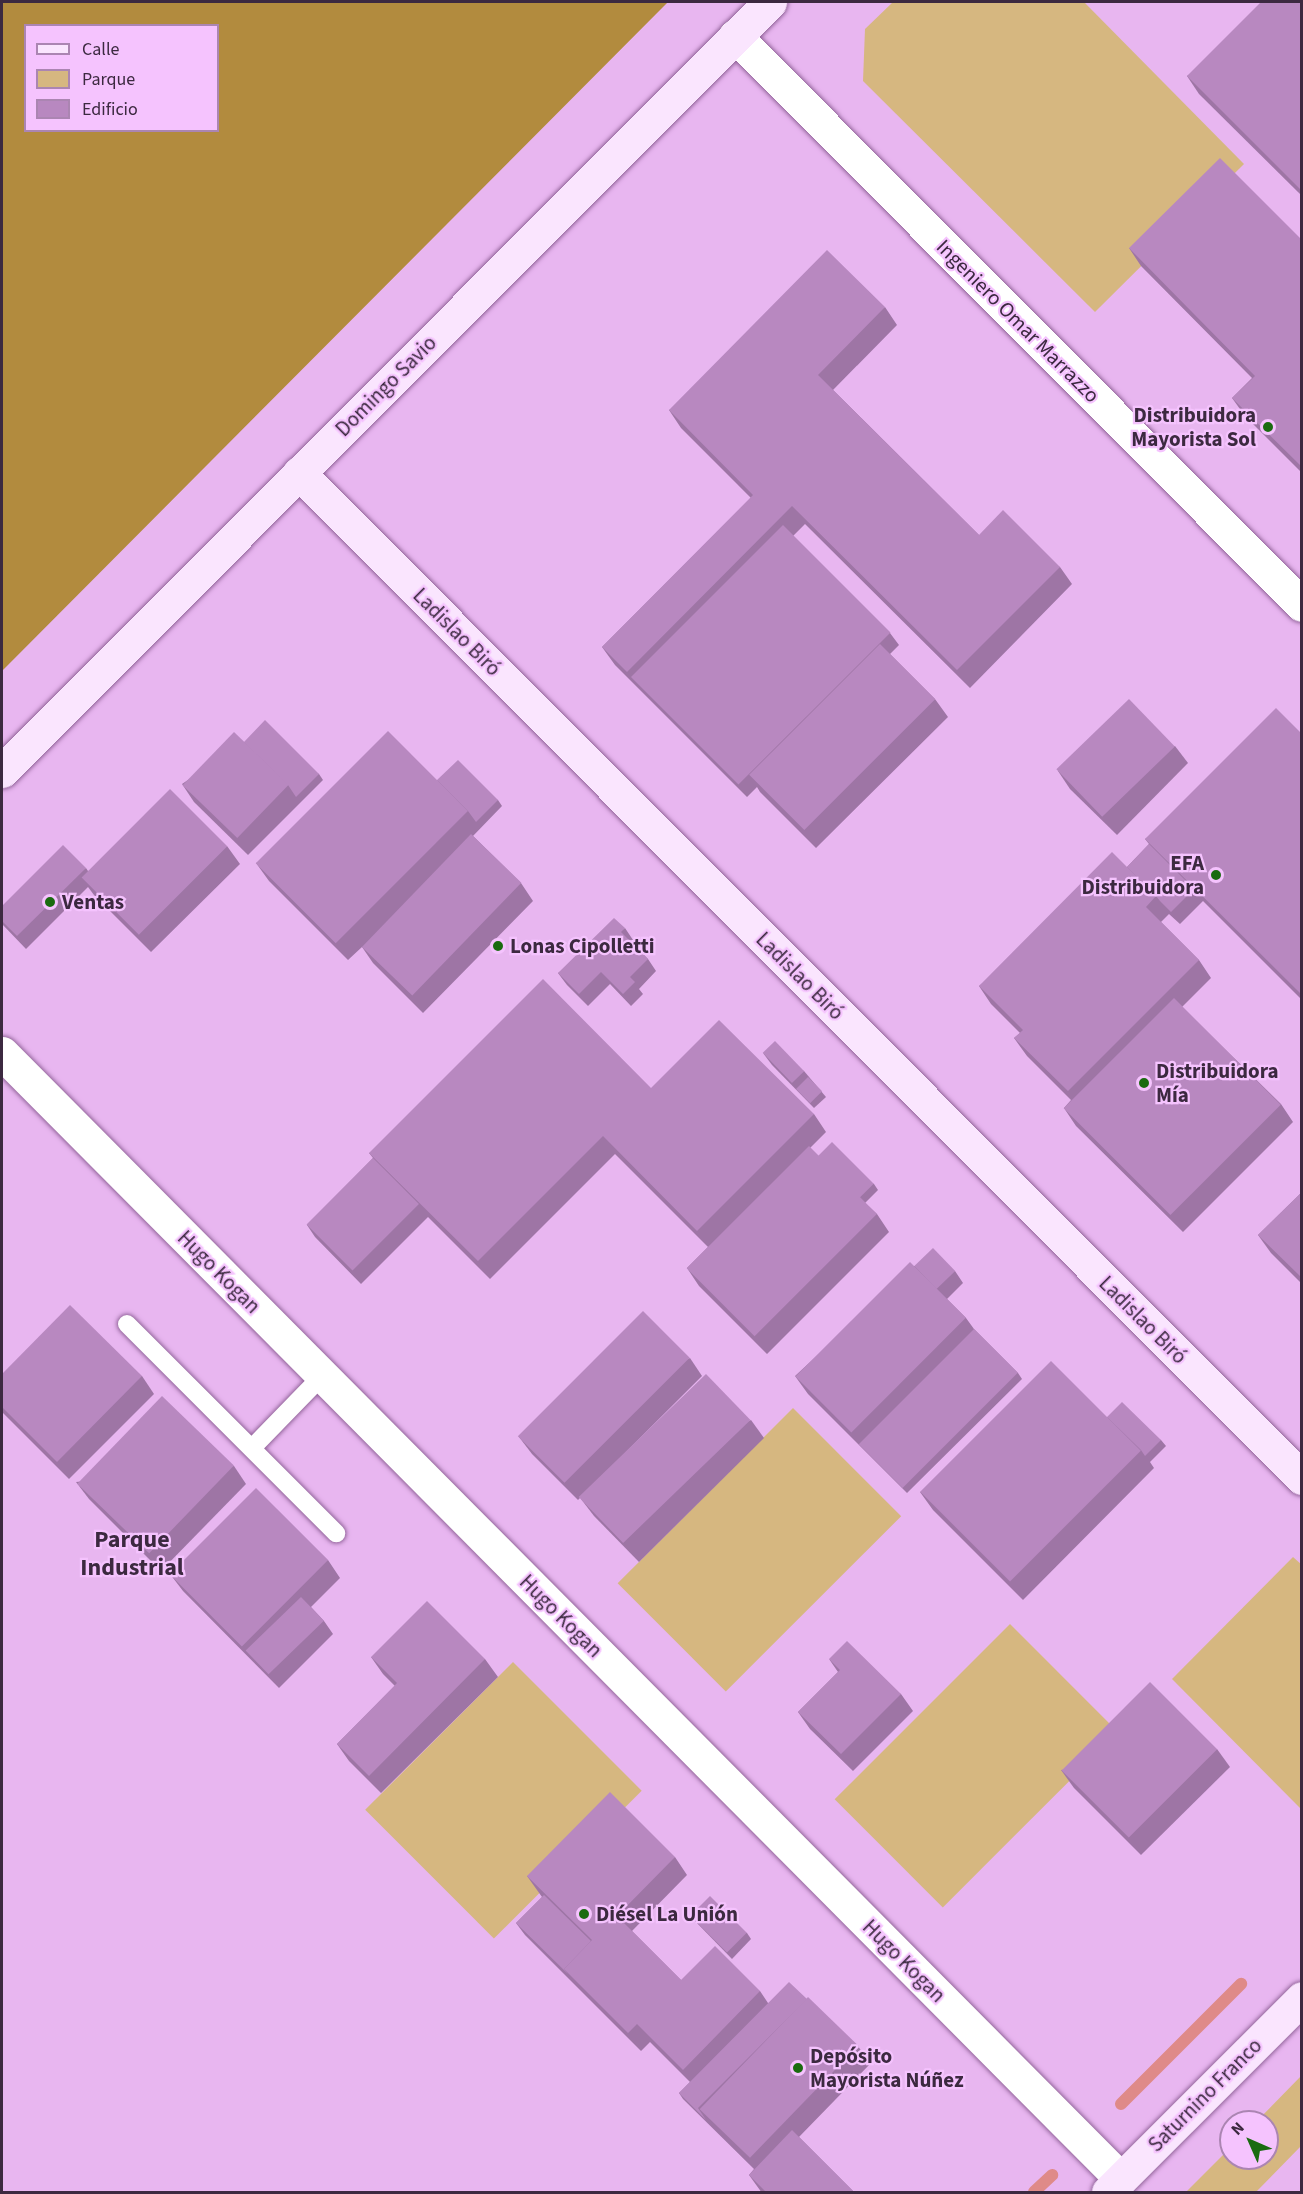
<!DOCTYPE html>
<meta charset="utf-8">
<style>
body{margin:0}
#map{position:relative;width:1303px;height:2194px;overflow:hidden;background:#e8b6f0;font-family:"Source Sans 3",sans-serif}
div>[style]{position:absolute}
.green>*{inset:0;background:#d6b780;transform-origin:0 0}
.forest>*{inset:0;background:#b28b3e}
.stream>*{height:12px;margin:-6px;padding:0 6px;transform-origin:6px;border-radius:6px;background:#df8a88}
.roads{filter:drop-shadow(0 0 2px #93659b) drop-shadow(0 0 2px #93659b)}
.lane>*{height:18px;margin:-9px;padding:0 9px;transform-origin:9px;border-radius:9px;background:#fff}
.street>*{height:33px;margin:-16.5px;padding:0 16.5px;transform-origin:16.5px;border-radius:16.5px;background:#fff}
.secondary>*{height:33px;margin:-16.5px;padding:0 16.5px;transform-origin:16.5px;border-radius:16.5px;background:#fae5fe}
.wall>*{inset:0;background:#9e75a5}
.building>*{inset:0;background:#b888c0;transform-origin:0 0}
.dots>*{width:16px;height:16px;translate:-50% -50%;box-sizing:border-box;border:3px solid #f5c3fe;border-radius:50%}
span{translate:-50% -50%;white-space:nowrap;text-align:center;line-height:1.15;-webkit-text-stroke:4.5px #f5c3fe;paint-order:stroke}
.street-label{font-size:21px;color:#3c2940}
.poi-label{font-size:21px;color:#3c2940;font-weight:700}
.right{translate:-100% -50%;text-align:right}
.left{translate:0 -50%;text-align:left}
.quarter-label{font-size:24px;color:#3c2940;font-weight:700}
.frame{position:absolute;inset:0;border:3px solid #3c2940;pointer-events:none}
.legend{position:absolute;left:24px;top:24px;width:195px;height:108px;box-sizing:border-box;background:#f5c3fe;border:2px solid #ab85b2;margin:0;padding:8px 10px;list-style:none;font-size:18px;color:#3c2940}
.legend li{display:flex;align-items:center;gap:12px;height:30px}
.legend b{width:30px;border:2px solid #ab85b2}
.north{position:absolute;left:1219px;top:2110px;width:60px;height:60px;box-sizing:border-box;background:#f5c3fe;border:2px solid #ab85b2;border-radius:50%;rotate:315deg;font-size:16px;font-weight:700;line-height:24px;text-align:center;color:#3c2940}
.north::after{content:'';display:block;margin:auto;width:21px;height:27px;background:#1a6b10;clip-path:polygon(50% 0,100% 100%,50% 72%,0 100%)}
</style>
<div id="map">
<div class="green">
<i style="clip-path:polygon(893px 2px,1084px 2px,1244px 164px,1095px 312px,863px 81px,865px 29px)"></i>
<i style="left:793px;top:1408px;width:153px;height:248px;rotate:45deg"></i>
<i style="clip-path:polygon(1293px 1557px,1302px 1565px,1301px 1809px,1172px 1679px)"></i>
<i style="left:1010px;top:1624px;width:153px;height:248px;rotate:45deg"></i>
<i style="left:513px;top:1662px;width:182px;height:209px;rotate:45deg"></i>
<i style="clip-path:polygon(1301px 2076px,1301px 2146px,1256px 2192px,1186px 2192px,1231px 2147px,1231px 2158px,1267px 2158px,1267px 2122px,1256px 2122px)"></i>
</div>
<div class="forest">
<i style="clip-path:polygon(evenodd,2px 2px,668px 2px,2px 671px,2px 2px,26px 26px,218px 26px,218px 130px,26px 130px,26px 26px)"></i>
</div>
<div class="stream">
<i style="left:1121px;top:2104px;width:170px;rotate:-45deg"></i>
<i style="left:1034px;top:2192px;width:25px;rotate:-43deg"></i>
</div>
<div class="roads">
<div class="lane">
<i style="left:127px;top:1324px;width:296px;rotate:45deg"></i>
<i style="left:252px;top:1448px;width:100px;rotate:-45.8deg"></i>
</div>
<div class="street">
<i style="left:735px;top:36px;width:803px;rotate:45.1deg"></i>
<i style="left:2px;top:1053px;width:1587px;rotate:45.18deg"></i>
</div>
<div class="secondary">
<i style="left:299px;top:473px;width:1420px;rotate:45.06deg"></i>
<i style="left:2px;top:771px;width:1087px;rotate:-45.04deg"></i>
<i style="left:1108px;top:2192px;width:274px;rotate:-45deg"></i>
</div>
</div>
<div class="wall">
<i style="clip-path:polygon(1302px 2px,1302px 196px,1199px 94px,1187px 76px)"></i>
<i style="clip-path:polygon(1302px 240px,1302px 473px,1245px 416px,1232px 398px,1252px 378px,1141px 266px,1129px 248px)"></i>
<i style="clip-path:polygon(885px 307px,897px 325px,833px 390px,979px 535px,1060px 567px,1072px 584px,970px 688px,805px 524px,793px 536px,890px 633px,899px 645px,890px 654px,935px 699px,948px 717px,816px 848px,760px 792px,757px 787px,747px 797px,615px 665px,602px 647px,751px 498px,681px 428px,669px 410px)"></i>
<i style="clip-path:polygon(1302px 734px,1302px 1000px,1203px 901px,1180px 924px,1169px 914px,1161px 922px,1199px 960px,1211px 978px,1182px 1007px,1281px 1104px,1293px 1122px,1183px 1232px,1076px 1126px,1064px 1108px,1071px 1100px,1027px 1056px,1014px 1038px,1020px 1033px,991px 1004px,979px 986px,1127px 867px,1149px 844px,1145px 839px)"></i>
<i style="clip-path:polygon(244px 742px,319px 774px,323px 780px,248px 855px,194px 802px,182px 784px)"></i>
<i style="clip-path:polygon(1175px 746px,1188px 763px,1117px 835px,1070px 789px,1058px 771px)"></i>
<i style="clip-path:polygon(437px 780px,498px 800px,502px 806px,473px 836px,521px 883px,533px 901px,423px 1013px,373px 963px,362px 947px,348px 960px,269px 881px,256px 863px)"></i>
<i style="clip-path:polygon(227px 846px,240px 864px,151px 952px,94px 895px,88px 887px,26px 949px,2px 924px,2px 906px,86px 868px,88px 871px)"></i>
<i style="clip-path:polygon(625px 928px,633px 940px,631px 942px,648px 959px,656px 971px,639px 989px,643px 994px,631px 1006px,610px 984px,588px 1006px,567px 985px,558px 973px)"></i>
<i style="clip-path:polygon(763px 1053px,804px 1071px,826px 1097px,814px 1108px,772px 1065px)"></i>
<i style="clip-path:polygon(651px 1088px,814px 1114px,826px 1132px,810px 1148px,818px 1156px,874px 1184px,878px 1190px,865px 1203px,877px 1214px,889px 1232px,767px 1354px,699px 1286px,687px 1268px,708px 1247px,615px 1154px,490px 1279px,428px 1217px,361px 1284px,315px 1237px,307px 1225px,373px 1158px,369px 1153px)"></i>
<i style="clip-path:polygon(1302px 1192px,1302px 1284px,1271px 1253px,1258px 1235px)"></i>
<i style="clip-path:polygon(914px 1266px,955px 1271px,963px 1283px,947px 1299px,966px 1318px,974px 1329px,1018px 1373px,1022px 1379px,907px 1493px,808px 1394px,795px 1376px)"></i>
<i style="clip-path:polygon(690px 1358px,702px 1376px,578px 1500px,532px 1454px,519px 1437px)"></i>
<i style="clip-path:polygon(2px 1374px,142px 1376px,154px 1394px,69px 1479px,2px 1412px)"></i>
<i style="clip-path:polygon(1107px 1417px,1161px 1440px,1166px 1446px,1150px 1462px,1154px 1468px,1023px 1600px,933px 1510px,920px 1492px)"></i>
<i style="clip-path:polygon(751px 1420px,764px 1438px,639px 1562px,594px 1516px,581px 1499px)"></i>
<i style="clip-path:polygon(234px 1466px,246px 1484px,161px 1571px,89px 1499px,76px 1482px)"></i>
<i style="clip-path:polygon(328px 1560px,340px 1578px,311px 1607px,324px 1621px,333px 1634px,279px 1688px,183px 1591px,170px 1574px)"></i>
<i style="clip-path:polygon(371px 1657px,485px 1659px,498px 1677px,381px 1793px,349px 1761px,337px 1744px,395px 1686px,383px 1674px)"></i>
<i style="clip-path:polygon(829px 1659px,901px 1694px,913px 1711px,853px 1771px,810px 1729px,798px 1712px,838px 1672px)"></i>
<i style="clip-path:polygon(1217px 1749px,1230px 1767px,1141px 1855px,1074px 1788px,1061px 1770px)"></i>
<i style="clip-path:polygon(675px 1857px,687px 1875px,632px 1931px,681px 1980px,760px 1991px,768px 2003px,807px 1999px,858px 2046px,870px 2064px,799px 2137px,855px 2193px,762px 2193px,749px 2175px,754px 2169px,683px 2099px,679px 2093px,690px 2082px,650px 2042px,641px 2051px,525px 1935px,516px 1923px,542px 1897px,527px 1876px)"></i>
<i style="clip-path:polygon(690px 1915px,747px 1933px,751px 1939px,732px 1959px,695px 1921px)"></i>
</div>
<div class="building">
<i style="clip-path:polygon(1261px 2px,1302px 2px,1302px 187px,1300px 189px,1187px 76px)"></i>
<i style="clip-path:polygon(1220px 158px,1302px 240px,1302px 467px,1232px 398px,1255px 376px,1129px 248px)"></i>
<i style="clip-path:polygon(827px 250px,885px 307px,818px 375px,979px 535px,1003px 510px,1060px 567px,957px 670px,792px 506px,627px 672px,602px 647px,753px 495px,669px 410px)"></i>
<i style="left:783px;top:525px;width:152px;height:215px;rotate:45deg"></i>
<i style="left:880px;top:644px;width:78px;height:185px;rotate:45deg"></i>
<i style="left:1129px;top:699px;width:66px;height:101px;rotate:46deg"></i>
<i style="clip-path:polygon(1276px 708px,1302px 734px,1301px 994px,1145px 839px)"></i>
<i style="clip-path:polygon(265px 720px,319px 774px,296px 797px,288px 785px,244px 742px)"></i>
<i style="left:388px;top:731px;width:113px;height:187px;rotate:45deg"></i>
<i style="left:234px;top:732px;width:76px;height:74px;rotate:44deg"></i>
<i style="clip-path:polygon(458px 760px,498px 800px,476px 822px,468px 811px,437px 780px)"></i>
<i style="left:170px;top:789px;width:81px;height:125px;rotate:45deg"></i>
<i style="left:471px;top:834px;width:70px;height:157px;rotate:44deg"></i>
<i style="clip-path:polygon(1149px 844px,1194px 889px,1171px 912px,1160px 901px,1156px 896px,1127px 867px)"></i>
<i style="clip-path:polygon(63px 845px,86px 868px,17px 936px,2px 921px,2px 906px)"></i>
<i style="clip-path:polygon(1112px 852px,1156px 896px,1146px 907px,1199px 960px,1068px 1091px,1014px 1038px,1023px 1030px,979px 986px)"></i>
<i style="clip-path:polygon(614px 918px,625px 928px,621px 932px,648px 959px,630px 977px,635px 982px,623px 994px,601px 972px,579px 994px,558px 973px)"></i>
<i style="clip-path:polygon(543px 979px,651px 1088px,719px 1020px,814px 1114px,697px 1231px,603px 1136px,478px 1261px,369px 1153px)"></i>
<i style="left:1174px;top:998px;width:151px;height:156px;rotate:45deg"></i>
<i style="left:775px;top:1041px;width:42px;height:17px;rotate:46deg"></i>
<i style="left:808px;top:1077px;width:20px;height:17px;rotate:45deg"></i>
<i style="left:832px;top:1142px;width:59px;height:20px;rotate:45deg"></i>
<i style="left:809px;top:1146px;width:96px;height:173px;rotate:45deg"></i>
<i style="left:373px;top:1158px;width:65px;height:94px;rotate:45deg"></i>
<i style="clip-path:polygon(1302px 1192px,1302px 1278px,1258px 1235px)"></i>
<i style="left:933px;top:1248px;width:32px;height:26px;rotate:46deg"></i>
<i style="left:910px;top:1262px;width:79px;height:162px;rotate:45deg"></i>
<i style="clip-path:polygon(70px 1305px,142px 1376px,57px 1462px,2px 1407px,2px 1374px)"></i>
<i style="left:643px;top:1311px;width:66px;height:177px;rotate:45deg"></i>
<i style="left:974px;top:1329px;width:62px;height:163px;rotate:45deg"></i>
<i style="left:1051px;top:1361px;width:127px;height:185px;rotate:45deg"></i>
<i style="left:706px;top:1374px;width:64px;height:177px;rotate:46deg"></i>
<i style="left:162px;top:1396px;width:100px;height:122px;rotate:44deg"></i>
<i style="clip-path:polygon(1122px 1402px,1161px 1440px,1145px 1456px,1141px 1450px,1107px 1417px)"></i>
<i style="left:256px;top:1488px;width:102px;height:122px;rotate:45deg"></i>
<i style="left:301px;top:1597px;width:33px;height:77px;rotate:46deg"></i>
<i style="clip-path:polygon(427px 1601px,485px 1659px,369px 1776px,337px 1744px,397px 1683px,371px 1657px)"></i>
<i style="clip-path:polygon(847px 1641px,901px 1694px,841px 1754px,798px 1712px,840px 1670px,829px 1659px)"></i>
<i style="left:1150px;top:1682px;width:95px;height:125px;rotate:45deg"></i>
<i style="clip-path:polygon(610px 1792px,675px 1857px,617px 1916px,681px 1980px,715px 1946px,760px 1991px,683px 2070px,637px 2024px,628px 2033px,564px 1969px,592px 1940px,527px 1876px)"></i>
<i style="clip-path:polygon(544px 1895px,591px 1941px,564px 1969px,568px 1974px,516px 1923px)"></i>
<i style="left:710px;top:1896px;width:52px;height:28px;rotate:45deg"></i>
<i style="clip-path:polygon(789px 1982px,807px 1999px,698px 2108px,706px 2120px,679px 2093px)"></i>
<i style="left:808px;top:1997px;width:70px;height:156px;rotate:44deg"></i>
<i style="clip-path:polygon(792px 2130px,855px 2193px,767px 2193px,749px 2175px)"></i>
</div>
<div class="dots">
<i style="left:1268px;top:427px;background:#1a6b10"></i>
<i style="left:1216px;top:875px;background:#1a6b10"></i>
<i style="left:50px;top:902px;background:#1a6b10"></i>
<i style="left:498px;top:946px;background:#1a6b10"></i>
<i style="left:1144px;top:1083px;background:#1a6b10"></i>
<i style="left:584px;top:1914px;background:#1a6b10"></i>
<i style="left:798px;top:2068px;background:#1a6b10"></i>
</div>
<div class="street-label">
<span style="left:1018px;top:321px;rotate:45deg">Ingeniero Omar Marrazzo</span>
<span style="left:386px;top:386px;rotate:-45deg">Domingo Savio</span>
<span style="left:457px;top:632px;rotate:45deg">Ladislao Biró</span>
<span style="left:800px;top:976px;rotate:45deg">Ladislao Biró</span>
<span style="left:219px;top:1272px;rotate:45deg">Hugo Kogan</span>
<span style="left:1143px;top:1320px;rotate:45deg">Ladislao Biró</span>
<span style="left:561px;top:1616px;rotate:45deg">Hugo Kogan</span>
<span style="left:904px;top:1961px;rotate:45deg">Hugo Kogan</span>
<span style="left:1205px;top:2095px;rotate:-45deg">Saturnino Franco</span>
</div>
<div class="poi-label">
<span class="right" style="left:1256px;top:427px">Distribuidora<br>Mayorista Sol</span>
<span class="right" style="left:1204px;top:875px">EFA<br>Distribuidora</span>
<span class="left" style="left:62px;top:902px">Ventas</span>
<span class="left" style="left:510px;top:946px">Lonas Cipolletti</span>
<span class="left" style="left:1156px;top:1083px">Distribuidora<br>Mía</span>
<span class="left" style="left:596px;top:1914px">Diésel La Unión</span>
<span class="left" style="left:810px;top:2068px">Depósito<br>Mayorista Núñez</span>
</div>
<div class="quarter-label">
<span style="left:132px;top:1554px">Parque<br>Industrial</span>
</div>
<div class="frame"></div>
<ul class="legend">
<li><b style="height:8px;background:#fae5fe"></b>Calle</li>
<li><b style="height:16px;background:#d6b780"></b>Parque</li>
<li><b style="height:16px;background:#b888c0"></b>Edificio</li>
</ul>
<div class="north">N</div>
</div>
